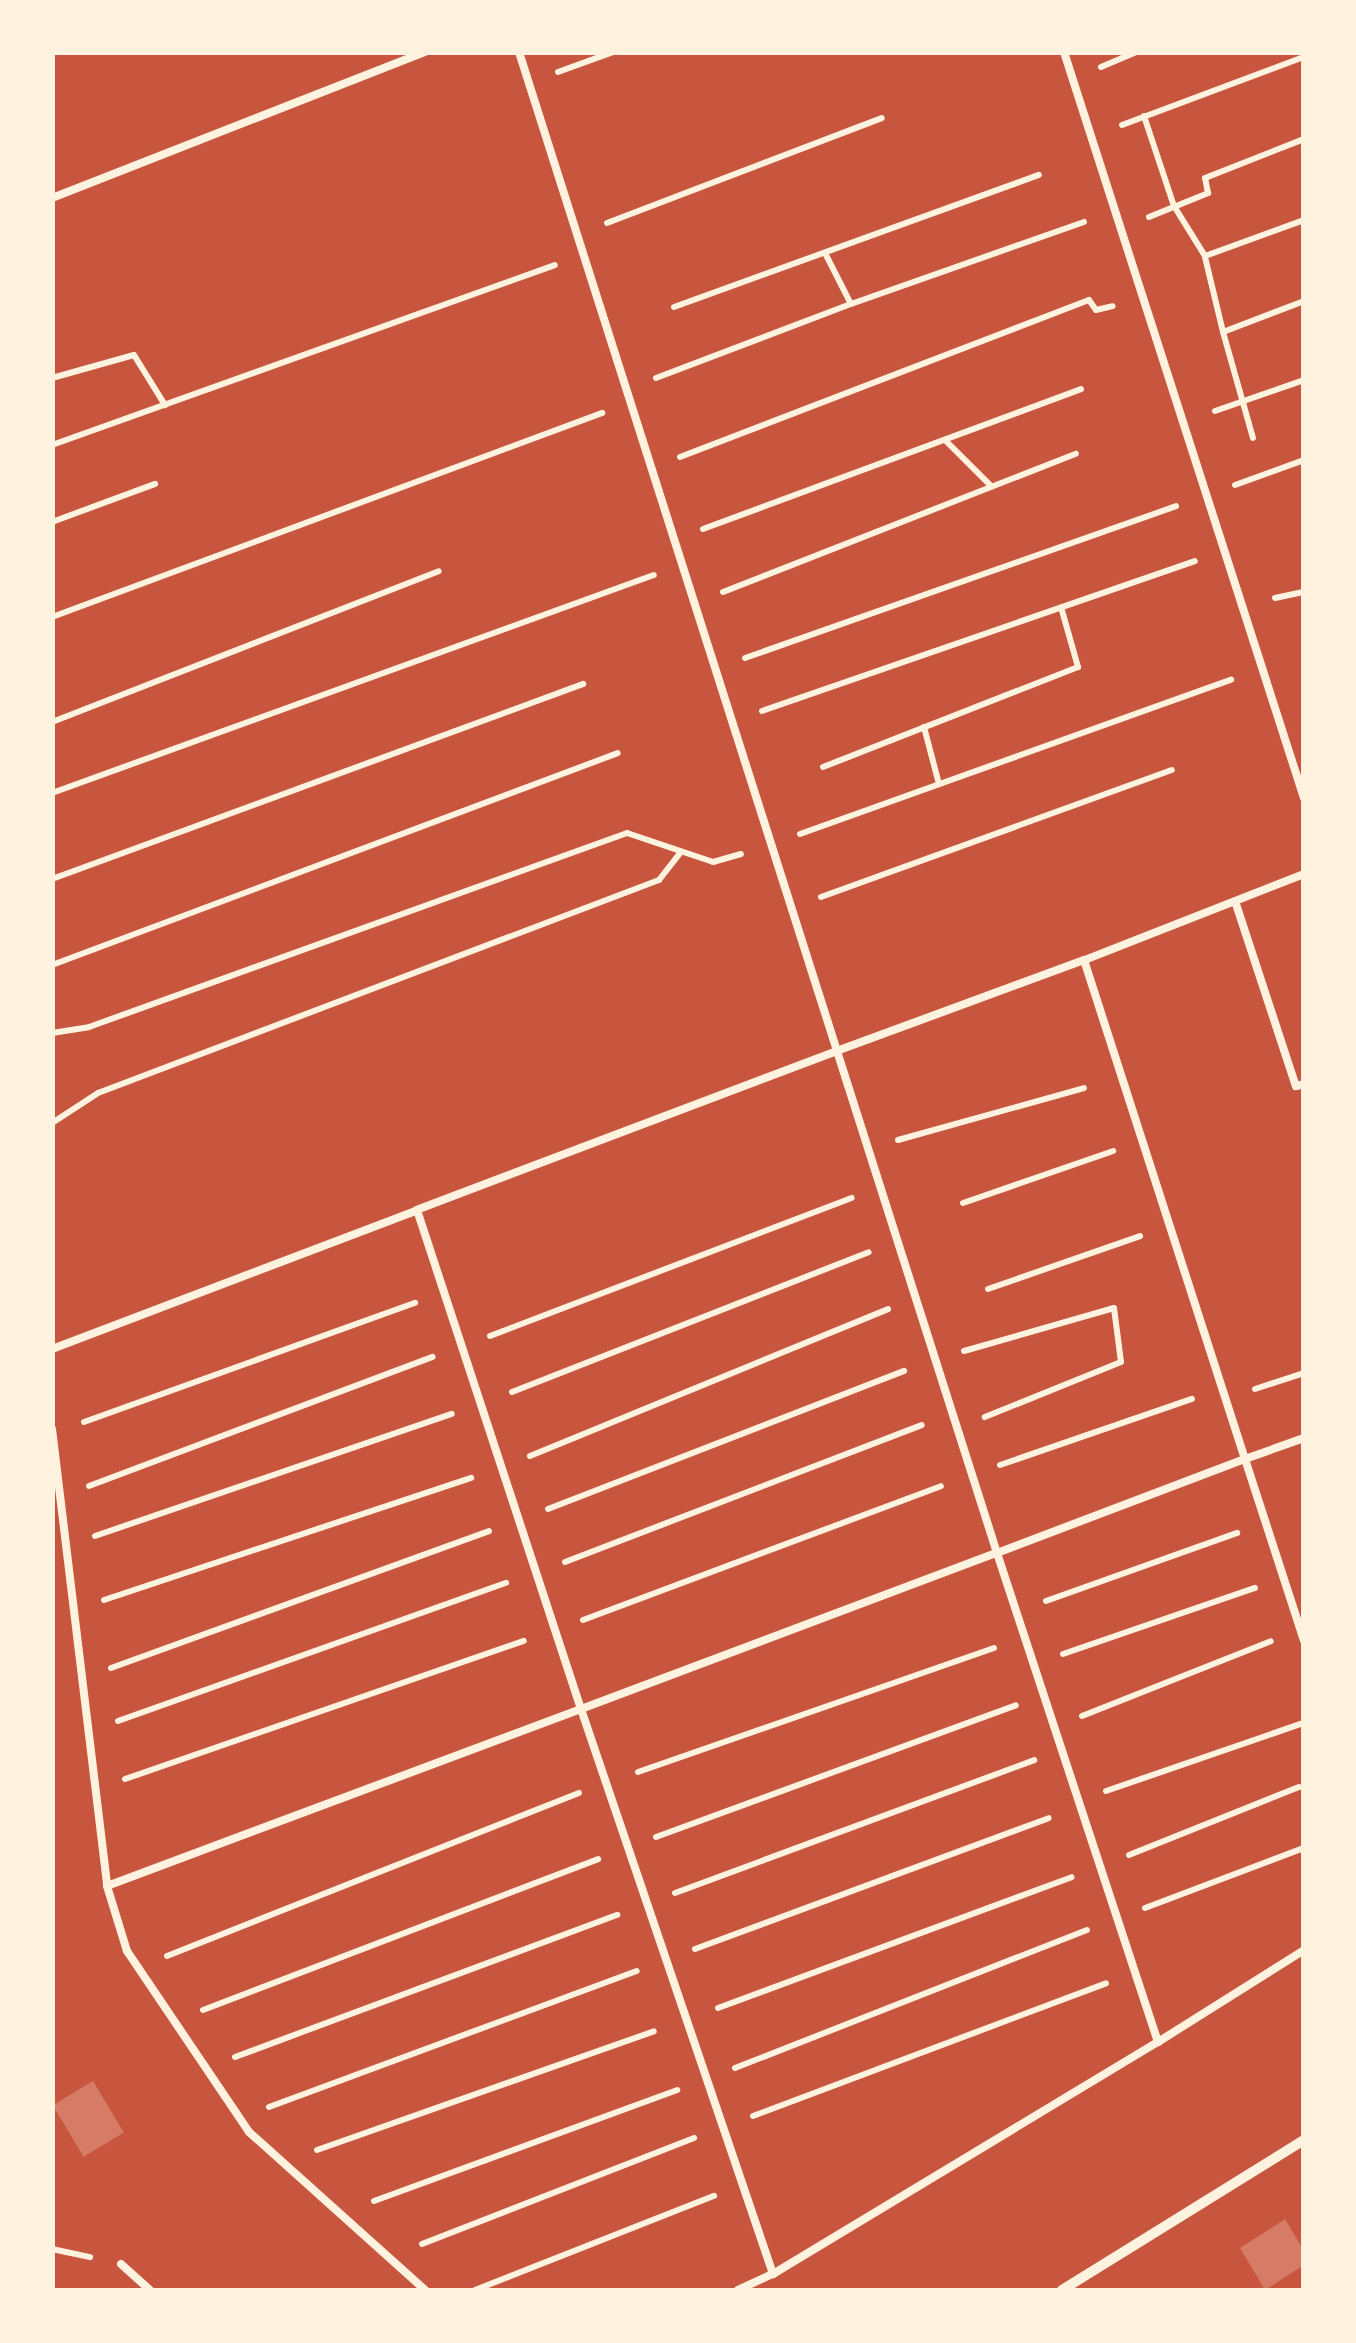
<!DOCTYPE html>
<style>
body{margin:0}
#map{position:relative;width:1356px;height:2343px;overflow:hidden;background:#c8553d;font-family:"Open Sans",sans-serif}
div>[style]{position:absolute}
.building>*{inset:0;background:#d67c66;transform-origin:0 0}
.path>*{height:6px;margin:-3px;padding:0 3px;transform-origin:3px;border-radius:3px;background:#fff3e0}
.service>*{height:8px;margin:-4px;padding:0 4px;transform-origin:4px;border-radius:4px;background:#fff3e0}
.minor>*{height:10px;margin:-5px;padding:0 5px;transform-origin:5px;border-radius:5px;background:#fff3e0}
span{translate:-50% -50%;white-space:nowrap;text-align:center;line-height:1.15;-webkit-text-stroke:8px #fff3e0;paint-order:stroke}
.frame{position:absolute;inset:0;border:55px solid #fff3e0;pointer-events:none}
</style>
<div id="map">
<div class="building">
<i style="left:93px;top:2081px;width:60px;height:47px;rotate:59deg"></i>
<i style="clip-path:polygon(1285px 2219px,1304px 2251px,1304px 2265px,1265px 2290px,1240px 2248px)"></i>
</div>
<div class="path">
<i style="left:1101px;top:67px;width:39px;rotate:-23deg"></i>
<i style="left:558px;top:72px;width:59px;rotate:-20deg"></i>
<i style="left:1144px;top:116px;width:95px;rotate:71.6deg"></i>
<i style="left:1174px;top:206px;width:59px;rotate:58.2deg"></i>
<i style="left:1205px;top:256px;width:105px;rotate:-20deg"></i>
<i style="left:1122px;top:125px;width:194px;rotate:-20.5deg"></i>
<i style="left:1149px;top:217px;width:64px;rotate:-22.1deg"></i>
<i style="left:1208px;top:193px;width:15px;rotate:-101deg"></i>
<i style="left:1205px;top:178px;width:106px;rotate:-21.5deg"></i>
<i style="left:607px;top:223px;width:294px;rotate:-20.9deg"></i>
<i style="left:825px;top:253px;width:57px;rotate:63deg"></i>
<i style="left:851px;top:304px;width:247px;rotate:-19.4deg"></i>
<i style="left:1205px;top:257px;width:77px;rotate:76.5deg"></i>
<i style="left:1223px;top:332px;width:87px;rotate:-20.9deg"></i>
<i style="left:674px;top:307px;width:388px;rotate:-19.9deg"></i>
<i style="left:1223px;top:332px;width:110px;rotate:74.2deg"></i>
<i style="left:52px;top:378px;width:85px;rotate:-15.7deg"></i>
<i style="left:134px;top:355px;width:59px;rotate:58.2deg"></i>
<i style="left:656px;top:378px;width:209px;rotate:-20.8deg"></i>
<i style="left:1215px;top:411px;width:94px;rotate:-19.2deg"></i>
<i style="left:945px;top:440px;width:66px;rotate:45deg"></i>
<i style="left:52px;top:445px;width:534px;rotate:-19.69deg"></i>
<i style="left:680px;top:457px;width:438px;rotate:-21deg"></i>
<i style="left:1089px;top:300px;width:12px;rotate:55deg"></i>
<i style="left:1096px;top:310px;width:17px;rotate:-13deg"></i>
<i style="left:1235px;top:485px;width:73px;rotate:-19.9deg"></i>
<i style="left:52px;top:522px;width:110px;rotate:-20.3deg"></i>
<i style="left:703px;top:529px;width:403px;rotate:-20.3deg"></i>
<i style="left:723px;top:592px;width:379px;rotate:-21.4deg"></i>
<i style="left:1275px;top:598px;width:30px;rotate:-12deg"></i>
<i style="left:52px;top:617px;width:587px;rotate:-20.35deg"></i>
<i style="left:745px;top:658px;width:457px;rotate:-19.4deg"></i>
<i style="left:762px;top:711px;width:458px;rotate:-19.1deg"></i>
<i style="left:52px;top:722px;width:415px;rotate:-21.3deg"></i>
<i style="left:924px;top:727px;width:59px;rotate:75.3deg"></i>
<i style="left:823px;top:767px;width:274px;rotate:-21.4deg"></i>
<i style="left:1078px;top:667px;width:62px;rotate:-105.8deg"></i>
<i style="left:52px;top:793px;width:640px;rotate:-19.91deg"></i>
<i style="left:800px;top:834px;width:458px;rotate:-19.7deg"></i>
<i style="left:52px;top:879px;width:566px;rotate:-20.16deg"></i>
<i style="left:821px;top:897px;width:373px;rotate:-19.9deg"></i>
<i style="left:52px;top:965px;width:604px;rotate:-20.53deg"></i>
<i style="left:52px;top:1033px;width:37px;rotate:-9deg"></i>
<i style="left:89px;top:1027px;width:572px;rotate:-19.83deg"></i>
<i style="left:627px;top:833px;width:91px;rotate:18.6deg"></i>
<i style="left:713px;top:862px;width:29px;rotate:-16deg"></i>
<i style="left:52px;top:1123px;width:55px;rotate:-33.1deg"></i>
<i style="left:98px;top:1093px;width:600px;rotate:-20.79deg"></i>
<i style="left:659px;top:880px;width:36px;rotate:-52deg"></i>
<i style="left:898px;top:1140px;width:193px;rotate:-15.6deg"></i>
<i style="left:963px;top:1203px;width:159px;rotate:-19.1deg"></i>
<i style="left:988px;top:1289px;width:161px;rotate:-19.2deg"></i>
<i style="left:490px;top:1336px;width:387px;rotate:-20.9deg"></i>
<i style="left:964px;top:1351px;width:156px;rotate:-16deg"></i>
<i style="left:1114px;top:1308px;width:54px;rotate:82.6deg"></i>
<i style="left:1121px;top:1362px;width:147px;rotate:158deg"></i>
<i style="left:1255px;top:1389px;width:52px;rotate:-18.1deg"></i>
<i style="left:512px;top:1392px;width:383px;rotate:-21.4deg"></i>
<i style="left:84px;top:1422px;width:352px;rotate:-19.8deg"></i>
<i style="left:530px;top:1456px;width:387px;rotate:-22.3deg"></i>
<i style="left:1000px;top:1465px;width:203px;rotate:-19deg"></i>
<i style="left:89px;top:1486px;width:367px;rotate:-20.6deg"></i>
<i style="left:548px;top:1509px;width:382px;rotate:-21.2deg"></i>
<i style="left:95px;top:1536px;width:377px;rotate:-18.9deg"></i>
<i style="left:565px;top:1562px;width:382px;rotate:-21deg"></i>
<i style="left:104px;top:1600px;width:387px;rotate:-18.4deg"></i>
<i style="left:1046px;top:1601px;width:203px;rotate:-19.6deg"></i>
<i style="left:583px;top:1620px;width:382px;rotate:-20.5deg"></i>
<i style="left:1063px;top:1654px;width:203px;rotate:-19deg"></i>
<i style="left:111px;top:1668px;width:402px;rotate:-19.9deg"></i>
<i style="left:1082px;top:1716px;width:203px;rotate:-21.6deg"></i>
<i style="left:118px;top:1721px;width:412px;rotate:-19.6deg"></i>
<i style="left:638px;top:1772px;width:377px;rotate:-19.2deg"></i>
<i style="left:125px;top:1779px;width:422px;rotate:-19.1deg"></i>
<i style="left:1106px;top:1791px;width:209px;rotate:-19deg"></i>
<i style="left:656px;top:1837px;width:383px;rotate:-20.1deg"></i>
<i style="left:1129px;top:1855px;width:183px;rotate:-21.8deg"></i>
<i style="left:675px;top:1893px;width:383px;rotate:-20.3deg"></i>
<i style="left:1145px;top:1908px;width:170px;rotate:-20.7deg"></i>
<i style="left:695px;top:1949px;width:377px;rotate:-20.3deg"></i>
<i style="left:167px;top:1956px;width:443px;rotate:-21.6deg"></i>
<i style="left:718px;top:2008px;width:377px;rotate:-20.3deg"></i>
<i style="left:203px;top:2010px;width:423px;rotate:-20.9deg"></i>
<i style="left:235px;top:2057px;width:408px;rotate:-20.4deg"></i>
<i style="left:735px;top:2068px;width:378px;rotate:-21.4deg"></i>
<i style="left:269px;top:2107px;width:392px;rotate:-20.3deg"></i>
<i style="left:753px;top:2116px;width:377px;rotate:-20.6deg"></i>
<i style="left:317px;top:2150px;width:357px;rotate:-19.4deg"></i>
<i style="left:374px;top:2201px;width:323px;rotate:-20.1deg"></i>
<i style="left:422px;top:2244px;width:292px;rotate:-21.3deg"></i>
<i style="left:52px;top:2249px;width:39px;rotate:12deg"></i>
<i style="left:475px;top:2290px;width:257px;rotate:-21.5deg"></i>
</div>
<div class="service">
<i style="left:519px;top:52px;width:1048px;rotate:72.34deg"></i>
<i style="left:837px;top:1051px;width:449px;rotate:159.3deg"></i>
<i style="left:417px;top:1210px;width:525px;rotate:71.81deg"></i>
<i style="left:581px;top:1709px;width:444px;rotate:-20.6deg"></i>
<i style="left:997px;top:1553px;width:515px;rotate:71.78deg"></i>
<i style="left:1158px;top:2042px;width:173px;rotate:-32.2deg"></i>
<i style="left:1064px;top:52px;width:784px;rotate:72.17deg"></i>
<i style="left:52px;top:198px;width:401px;rotate:-21.4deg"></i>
<i style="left:1304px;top:874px;width:236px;rotate:158.6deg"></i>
<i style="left:1084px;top:960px;width:524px;rotate:72.12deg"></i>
<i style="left:1245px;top:1459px;width:63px;rotate:-19.6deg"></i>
<i style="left:1235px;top:901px;width:195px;rotate:71.8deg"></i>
<i style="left:1296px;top:1086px;width:8px;rotate:-14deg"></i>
<i style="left:1084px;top:960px;width:263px;rotate:159.8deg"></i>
<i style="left:837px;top:1051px;width:527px;rotate:72.32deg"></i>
<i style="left:997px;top:1553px;width:265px;rotate:-20.8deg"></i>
<i style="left:1245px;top:1459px;width:191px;rotate:72deg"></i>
<i style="left:52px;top:1349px;width:391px;rotate:-20.8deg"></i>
<i style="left:52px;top:1429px;width:460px;rotate:83.1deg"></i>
<i style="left:107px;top:1886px;width:506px;rotate:-20.48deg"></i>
<i style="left:581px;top:1709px;width:597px;rotate:71.23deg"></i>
<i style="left:773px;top:2274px;width:449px;rotate:-31.1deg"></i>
<i style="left:107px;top:1886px;width:68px;rotate:72.9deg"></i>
<i style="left:127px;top:1951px;width:218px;rotate:56deg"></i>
<i style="left:249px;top:2132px;width:237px;rotate:41.9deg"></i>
<i style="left:121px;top:2264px;width:39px;rotate:42deg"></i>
<i style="left:738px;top:2290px;width:38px;rotate:-25deg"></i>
</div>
<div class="minor">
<i style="left:1062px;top:2290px;width:285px;rotate:-31.8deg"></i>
</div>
<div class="frame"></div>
</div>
